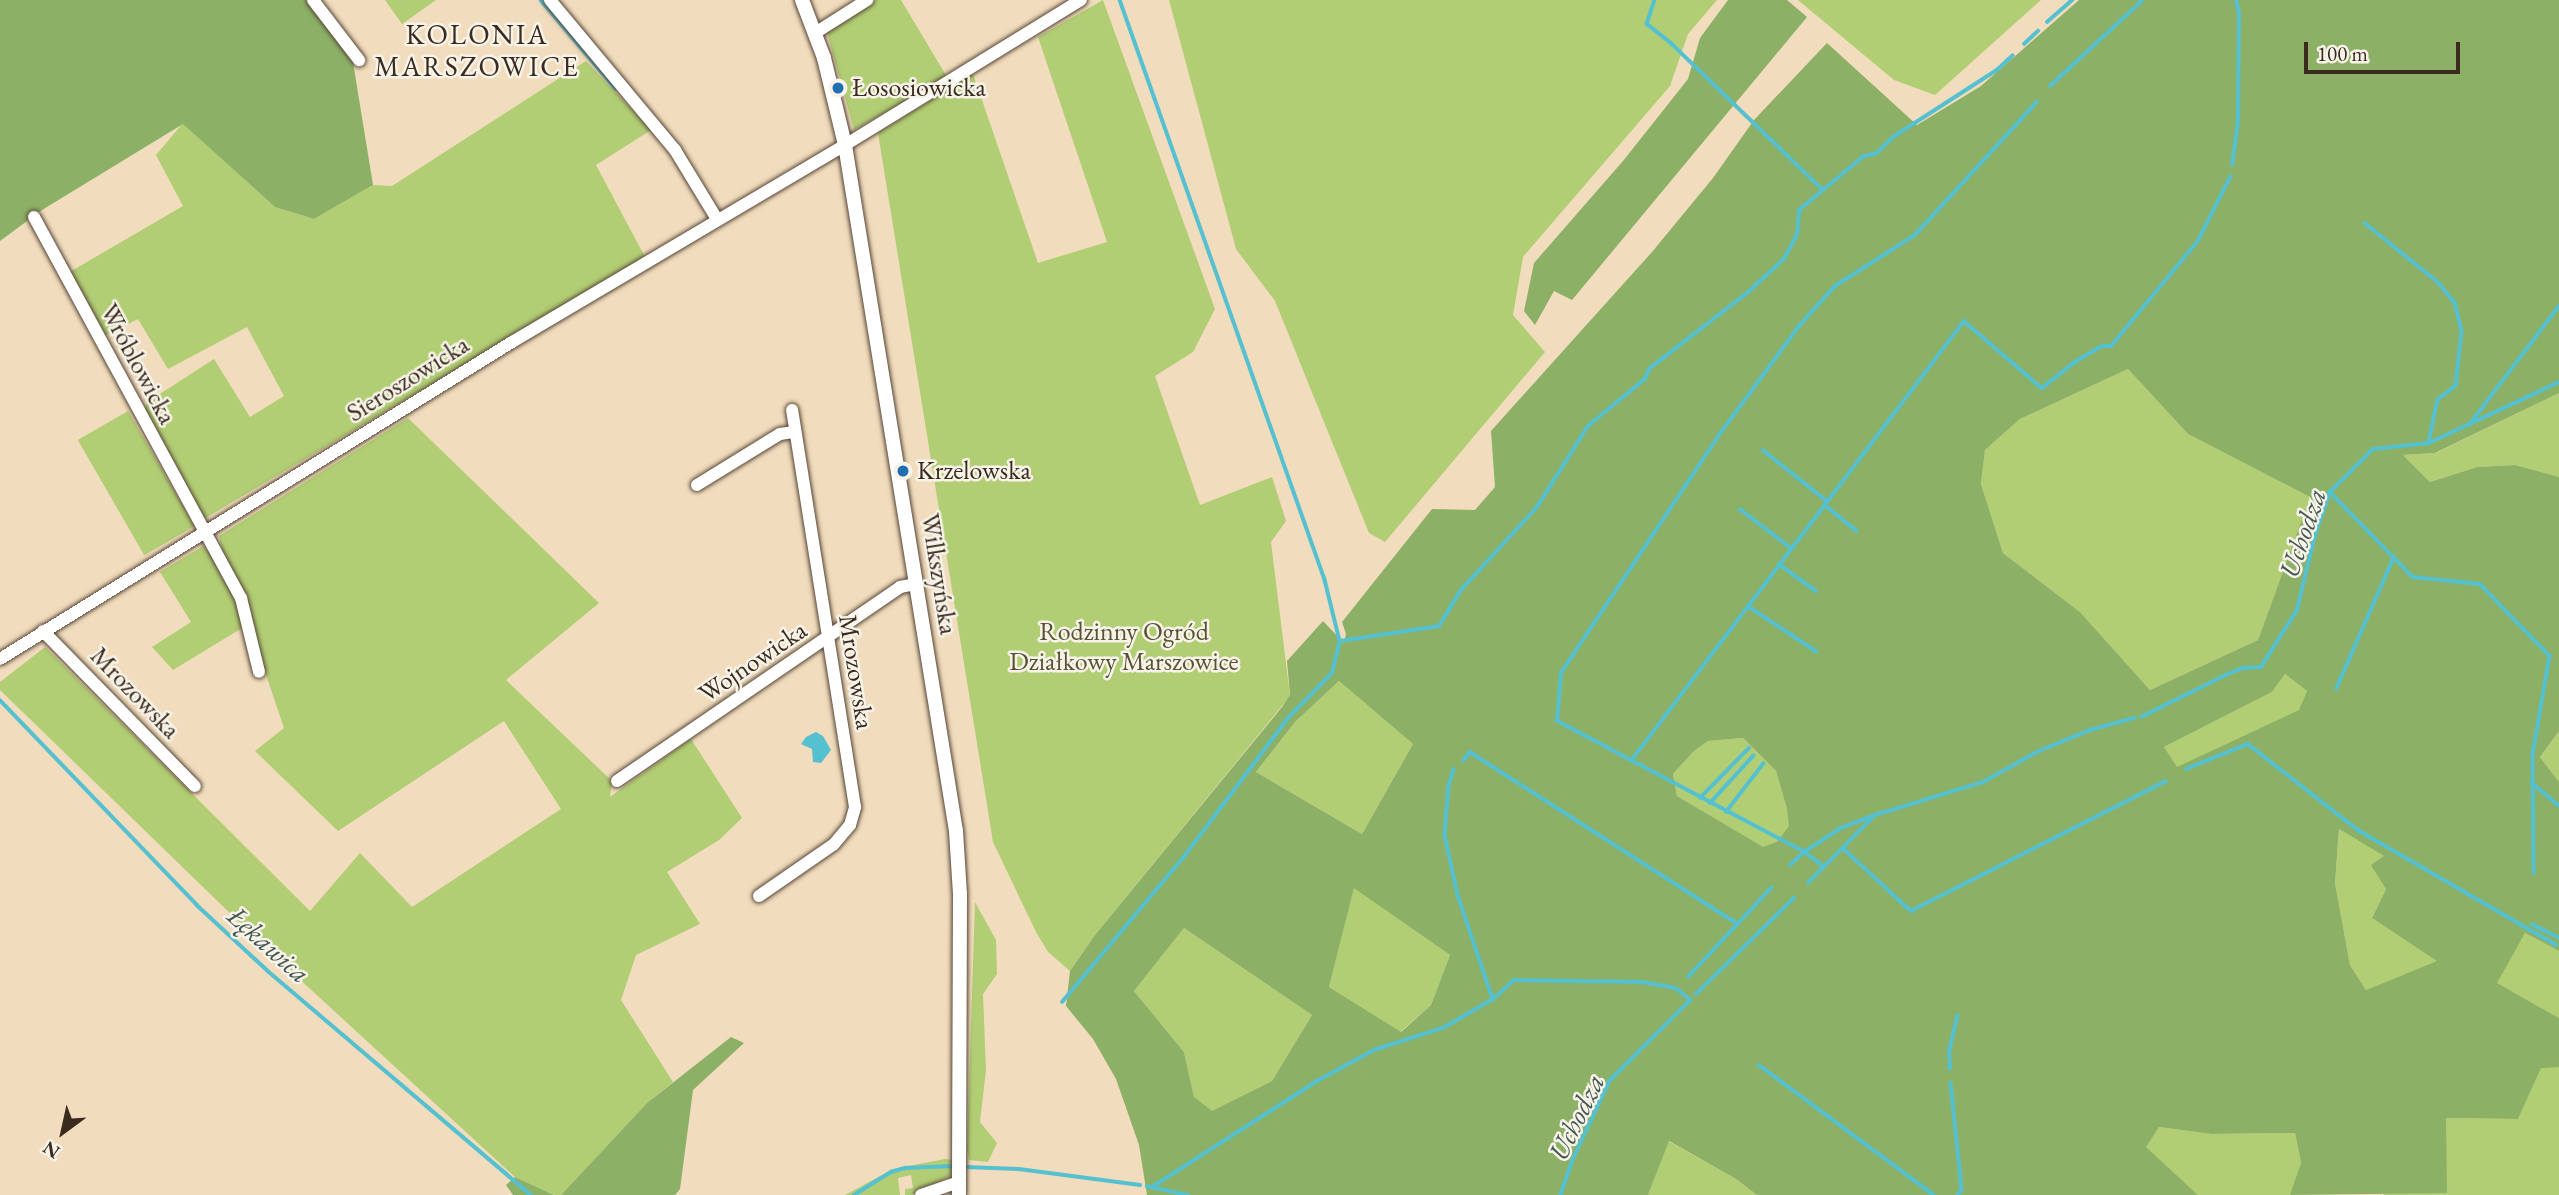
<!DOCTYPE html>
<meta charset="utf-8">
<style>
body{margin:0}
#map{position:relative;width:2559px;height:1195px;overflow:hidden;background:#f1dcbd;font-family:"EB Garamond",serif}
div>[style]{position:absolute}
.green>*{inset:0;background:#b1ce74;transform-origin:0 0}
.forest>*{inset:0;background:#8cb166}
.water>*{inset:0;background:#55c0d0}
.stream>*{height:3.5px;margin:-1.75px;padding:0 1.75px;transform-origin:1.75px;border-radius:1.75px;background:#55c0d0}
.roads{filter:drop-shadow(0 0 2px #564536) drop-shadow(0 0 2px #564536)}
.minor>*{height:12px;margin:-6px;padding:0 6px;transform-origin:6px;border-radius:6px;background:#fff}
.tertiary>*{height:14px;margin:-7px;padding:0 7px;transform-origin:7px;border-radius:7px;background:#fff}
.dots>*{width:19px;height:19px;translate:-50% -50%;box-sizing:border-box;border:4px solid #f7f3e8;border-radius:50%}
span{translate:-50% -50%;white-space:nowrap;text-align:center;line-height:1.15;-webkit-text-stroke:5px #f7f3e8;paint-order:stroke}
.poi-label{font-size:26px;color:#3b2a1e}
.left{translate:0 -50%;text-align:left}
.street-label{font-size:26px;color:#3b2a1e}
.park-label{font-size:26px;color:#585334}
.neighbourhood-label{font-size:28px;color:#3b2a1e;letter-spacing:2px}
.water-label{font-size:28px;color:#435753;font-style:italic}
.north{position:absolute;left:28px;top:1097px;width:70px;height:70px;-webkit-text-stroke:5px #f7f3e8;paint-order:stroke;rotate:213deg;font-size:19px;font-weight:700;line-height:28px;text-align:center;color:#3b2a1e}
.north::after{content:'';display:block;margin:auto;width:24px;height:32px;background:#3b2a1e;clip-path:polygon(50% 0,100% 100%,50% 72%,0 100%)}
.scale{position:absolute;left:2304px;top:42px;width:156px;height:32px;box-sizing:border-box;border:4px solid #3b2a1e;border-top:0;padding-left:9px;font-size:21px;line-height:24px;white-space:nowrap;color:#3b2a1e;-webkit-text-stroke:5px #f7f3e8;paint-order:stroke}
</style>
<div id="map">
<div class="green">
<i style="clip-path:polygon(385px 0,436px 0,402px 24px)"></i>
<i style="clip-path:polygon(876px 0,901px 0,947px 77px,854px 130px,827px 32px)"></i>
<i style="clip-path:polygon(1103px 0,1215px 309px,1193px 352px,1155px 376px,1200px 505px,1272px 477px,1286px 521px,1271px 542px,1290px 696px,1095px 935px,1070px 971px,1048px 952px,1036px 932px,993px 842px,878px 133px,973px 74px,1038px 263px,1107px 242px,1038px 37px)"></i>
<i style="clip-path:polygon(1169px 0,1717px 0,1688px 34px,1670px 86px,1523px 257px,1513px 315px,1545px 352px,1385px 542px,1369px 533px,1275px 301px,1236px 249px)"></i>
<i style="clip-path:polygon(1798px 0,2041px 0,1935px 95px,1894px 80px)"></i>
<i style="clip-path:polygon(586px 61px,651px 130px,596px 165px,645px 257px,204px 519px,144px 412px,146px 403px,214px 359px,250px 417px,284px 396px,247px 327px,168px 369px,138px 319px,103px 337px,68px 273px,183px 206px,156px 155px,183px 123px,275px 207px,314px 219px,373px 185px,392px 186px)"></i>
<i style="clip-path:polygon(2128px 369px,2188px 434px,2310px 497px,2258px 640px,2150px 690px,2080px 612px,2003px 553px,1981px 484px,1985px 450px,2020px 419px)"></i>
<i style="clip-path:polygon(2559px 393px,2559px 477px,2515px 465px,2477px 467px,2430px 482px,2403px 455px,2436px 453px)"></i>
<i style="left:128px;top:411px;width:133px;height:58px;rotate:60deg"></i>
<i style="clip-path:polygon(408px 418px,599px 603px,506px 680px,612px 781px,610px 797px,691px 739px,742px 818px,719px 840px,667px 872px,700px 924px,636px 955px,621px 1000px,673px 1082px,647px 1103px,561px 1195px,554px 1195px,515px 1177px,271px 953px,0 690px,0 682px,45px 647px,310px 911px,360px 853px,412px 907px,561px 809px,504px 721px,338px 831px,255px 751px,284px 728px,264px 669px,251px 612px,242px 586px,224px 557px,219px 536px)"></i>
<i style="clip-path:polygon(203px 546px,211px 554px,236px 598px,242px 628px,173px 670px,152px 647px,191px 622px,160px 572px)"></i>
<i style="clip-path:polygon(2285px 674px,2307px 691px,2300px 710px,2177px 768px,2164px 747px,2272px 692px)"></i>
<i style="clip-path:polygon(1339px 681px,1413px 744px,1362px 834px,1256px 772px,1295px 722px)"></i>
<i style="clip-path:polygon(2559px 731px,2559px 782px,2540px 757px)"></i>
<i style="clip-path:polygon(1743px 738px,1776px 771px,1787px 809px,1790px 826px,1777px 843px,1763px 848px,1677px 796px,1673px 774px,1693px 752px,1708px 741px)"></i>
<i style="clip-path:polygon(2339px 829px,2385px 856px,2386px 889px,2372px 918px,2438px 961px,2366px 990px,2350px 965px,2335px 883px)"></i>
<i style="clip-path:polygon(1354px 887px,1450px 955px,1431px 1005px,1400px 1032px,1329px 987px)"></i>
<i style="clip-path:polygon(975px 902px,996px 940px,997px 974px,983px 994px,986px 1070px,980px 1122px,997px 1143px,988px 1162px,969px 1160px,967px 1150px)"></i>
<i style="clip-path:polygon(1184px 928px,1312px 1015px,1272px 1081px,1211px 1112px,1194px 1097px,1184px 1052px,1134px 991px)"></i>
<i style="clip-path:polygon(2525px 933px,2559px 951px,2559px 1018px,2496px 983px)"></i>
<i style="clip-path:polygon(2541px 1067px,2559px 1067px,2559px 1195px,2383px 1195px,2446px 1118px,2518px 1119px)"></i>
<i style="clip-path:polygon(2159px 1127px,2211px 1134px,2295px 1133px,2301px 1163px,2293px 1192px,2290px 1195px,2198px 1195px,2145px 1147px)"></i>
<i style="clip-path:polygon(1668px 1141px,1736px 1179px,1757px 1195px,1648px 1195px)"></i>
<i style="clip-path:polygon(945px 1159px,954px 1160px,951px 1176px,911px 1195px,905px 1195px,905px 1189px,913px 1188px,911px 1175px,898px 1178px,900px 1195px,845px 1195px,893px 1169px)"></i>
</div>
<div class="forest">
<i style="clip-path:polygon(0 0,310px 0,352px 56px,373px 185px,314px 219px,275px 207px,183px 124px,42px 210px,0 241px)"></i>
<i style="clip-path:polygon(1728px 0,1787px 0,1807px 17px,1572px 300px,1554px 291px,1535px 325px,1524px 311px,1534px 263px,1623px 161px,1688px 79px,1700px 38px)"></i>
<i style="clip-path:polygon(evenodd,2079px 0,2559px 0,2559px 393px,2435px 453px,2403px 455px,2430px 482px,2477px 467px,2515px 465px,2559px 477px,2559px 731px,2540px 757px,2559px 782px,2559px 951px,2525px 933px,2497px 983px,2559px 1018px,2559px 1067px,2541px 1068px,2518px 1119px,2446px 1118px,2447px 1193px,2290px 1195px,2301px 1163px,2295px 1133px,2211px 1134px,2159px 1127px,2146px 1147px,2198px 1195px,1757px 1195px,1736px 1179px,1669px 1141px,1648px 1195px,1147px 1195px,1139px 1145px,1116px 1079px,1093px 1039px,1066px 1006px,1070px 971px,1095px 935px,1282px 707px,1290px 695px,1287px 661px,1323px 621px,1344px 643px,1346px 634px,1342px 622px,1432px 509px,1475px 510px,1495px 487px,1491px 431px,1652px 252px,1713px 178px,1754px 120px,1827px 43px,1917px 125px,1981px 86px,2079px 0,2128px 369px,2188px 434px,2310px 497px,2258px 640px,2150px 690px,2080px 612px,2003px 553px,1981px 484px,1985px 450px,2020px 419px,2128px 369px,2079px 0,2285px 674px,2307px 691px,2299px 710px,2177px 767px,2164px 747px,2272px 692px,2285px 674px,2079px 0,1339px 681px,1413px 744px,1362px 834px,1256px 772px,1295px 722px,1339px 681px,2079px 0,1743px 738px,1776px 771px,1787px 809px,1789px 826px,1777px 842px,1763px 847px,1677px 796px,1673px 774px,1693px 752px,1708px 741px,1743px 738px,2079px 0,2339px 829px,2384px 856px,2371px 865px,2386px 889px,2372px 918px,2437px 961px,2366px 990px,2350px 965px,2335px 883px,2339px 829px,2079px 0,1354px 888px,1450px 955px,1431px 1005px,1401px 1032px,1329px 987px,1354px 888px,2079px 0,1184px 928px,1312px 1015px,1272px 1081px,1212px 1111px,1194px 1097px,1184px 1052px,1134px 991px,1184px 928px)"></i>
<i style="clip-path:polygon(731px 1037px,744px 1043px,693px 1090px,680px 1189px,675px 1195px,561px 1195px,647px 1103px)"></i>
<i style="clip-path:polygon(515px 1177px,554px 1195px,513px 1195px,506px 1185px)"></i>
</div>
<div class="water">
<i style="clip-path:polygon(816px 732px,823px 736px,831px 750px,821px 763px,813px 762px,812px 749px,801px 744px,806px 737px)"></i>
</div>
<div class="stream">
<i style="left:541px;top:0;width:116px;rotate:49.9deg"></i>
<i style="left:1120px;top:0;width:615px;rotate:70.53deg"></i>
<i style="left:1325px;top:580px;width:63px;rotate:76.2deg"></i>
<i style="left:1655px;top:0;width:25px;rotate:108deg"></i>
<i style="left:1647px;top:24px;width:31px;rotate:38deg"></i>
<i style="left:1671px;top:43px;width:211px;rotate:44deg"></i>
<i style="left:2047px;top:22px;width:33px;rotate:-41deg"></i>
<i style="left:2024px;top:44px;width:19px;rotate:-43deg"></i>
<i style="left:2050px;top:86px;width:127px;rotate:-42.8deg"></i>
<i style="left:2232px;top:165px;width:43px;rotate:-82.1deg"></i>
<i style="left:2238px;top:122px;width:109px;rotate:-89.5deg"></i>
<i style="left:2239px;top:13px;width:13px;rotate:-103deg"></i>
<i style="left:2365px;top:223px;width:95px;rotate:39deg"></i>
<i style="left:2439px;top:283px;width:26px;rotate:51deg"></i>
<i style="left:2455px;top:303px;width:29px;rotate:76deg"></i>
<i style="left:2462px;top:331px;width:55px;rotate:96.2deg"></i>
<i style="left:2456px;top:386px;width:23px;rotate:142deg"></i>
<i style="left:2438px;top:400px;width:43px;rotate:102.1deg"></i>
<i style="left:2469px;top:425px;width:149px;rotate:-52.9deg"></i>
<i style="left:1763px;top:450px;width:82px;rotate:38.6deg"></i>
<i style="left:2330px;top:492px;width:119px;rotate:45.7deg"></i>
<i style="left:2413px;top:577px;width:67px;rotate:6deg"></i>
<i style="left:2480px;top:584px;width:100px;rotate:45.8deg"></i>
<i style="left:2550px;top:656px;width:99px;rotate:99.8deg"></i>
<i style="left:2533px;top:754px;width:119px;rotate:89.5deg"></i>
<i style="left:1825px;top:505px;width:41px;rotate:39.1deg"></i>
<i style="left:1740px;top:509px;width:64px;rotate:37.4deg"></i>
<i style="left:1779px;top:564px;width:46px;rotate:36.1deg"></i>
<i style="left:1748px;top:606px;width:82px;rotate:33.5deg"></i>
<i style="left:2336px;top:689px;width:144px;rotate:-66.3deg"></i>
<i style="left:0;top:700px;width:284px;rotate:46.1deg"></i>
<i style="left:197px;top:905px;width:97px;rotate:42.9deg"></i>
<i style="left:268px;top:971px;width:345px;rotate:40.4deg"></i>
<i style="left:2141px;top:717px;width:97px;rotate:-26.3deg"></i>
<i style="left:2228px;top:674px;width:16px;rotate:-22deg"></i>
<i style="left:2243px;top:668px;width:18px;rotate:-3deg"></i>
<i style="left:2261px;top:667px;width:67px;rotate:-57.7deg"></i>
<i style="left:2297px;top:610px;width:77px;rotate:-76.5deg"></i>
<i style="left:2315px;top:535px;width:46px;rotate:-70.8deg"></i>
<i style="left:2330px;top:492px;width:61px;rotate:-45deg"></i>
<i style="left:2373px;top:449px;width:56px;rotate:-6.1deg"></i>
<i style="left:2429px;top:443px;width:144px;rotate:-25.1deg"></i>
<i style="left:1463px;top:761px;width:11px;rotate:-52deg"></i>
<i style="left:1470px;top:752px;width:316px;rotate:32.7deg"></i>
<i style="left:1631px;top:761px;width:552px;rotate:-52.88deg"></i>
<i style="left:1964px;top:321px;width:103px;rotate:40.7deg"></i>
<i style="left:2042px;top:388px;width:42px;rotate:-38.2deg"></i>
<i style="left:2075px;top:362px;width:31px;rotate:-31deg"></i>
<i style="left:2102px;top:346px;width:9px"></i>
<i style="left:2111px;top:346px;width:136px;rotate:-50.4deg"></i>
<i style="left:2198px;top:241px;width:72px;rotate:-63.4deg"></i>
<i style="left:1454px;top:769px;width:18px;rotate:106deg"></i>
<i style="left:1449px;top:786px;width:49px;rotate:94.7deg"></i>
<i style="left:1445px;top:835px;width:61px;rotate:77.8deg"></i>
<i style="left:1458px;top:895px;width:110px;rotate:71.4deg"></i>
<i style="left:2186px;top:769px;width:67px;rotate:-22deg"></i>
<i style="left:2248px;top:744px;width:140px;rotate:38deg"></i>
<i style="left:2358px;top:830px;width:229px;rotate:30.1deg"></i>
<i style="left:2532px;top:783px;width:35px;rotate:40deg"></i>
<i style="left:1700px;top:798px;width:70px;rotate:-45.6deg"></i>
<i style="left:1710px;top:803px;width:64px;rotate:-47.5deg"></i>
<i style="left:1726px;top:812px;width:61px;rotate:-52.4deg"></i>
<i style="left:1843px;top:848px;width:93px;rotate:42.8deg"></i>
<i style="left:1911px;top:911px;width:286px;rotate:-27deg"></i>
<i style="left:1790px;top:865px;width:19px;rotate:-43deg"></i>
<i style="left:1804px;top:852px;width:44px;rotate:-33deg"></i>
<i style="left:1841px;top:828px;width:34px;rotate:-21deg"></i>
<i style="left:1824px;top:867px;width:25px;rotate:-143deg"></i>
<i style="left:1804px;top:852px;width:280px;rotate:-152.1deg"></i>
<i style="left:1557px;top:721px;width:48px;rotate:-85.2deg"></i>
<i style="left:1561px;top:673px;width:286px;rotate:-56.4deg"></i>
<i style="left:1719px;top:435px;width:135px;rotate:-53.7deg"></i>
<i style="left:1799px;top:326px;width:54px;rotate:-48deg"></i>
<i style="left:1835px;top:286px;width:95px;rotate:-32.5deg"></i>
<i style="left:1915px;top:235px;width:180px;rotate:-47.5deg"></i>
<i style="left:1808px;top:883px;width:95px;rotate:-45.4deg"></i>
<i style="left:1875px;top:815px;width:113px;rotate:-17deg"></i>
<i style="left:1983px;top:782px;width:64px;rotate:-29deg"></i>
<i style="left:2039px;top:751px;width:55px;rotate:-22.4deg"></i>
<i style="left:2090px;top:730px;width:46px;rotate:-15.3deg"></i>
<i style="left:2532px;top:924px;width:30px;rotate:27deg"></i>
<i style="left:1688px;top:977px;width:122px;rotate:-47deg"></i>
<i style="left:1696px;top:994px;width:137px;rotate:-44.4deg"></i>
<i style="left:1062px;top:1002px;width:193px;rotate:-50deg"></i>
<i style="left:1186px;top:854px;width:170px;rotate:-53.1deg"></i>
<i style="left:1288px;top:718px;width:63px;rotate:-45.6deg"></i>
<i style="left:1332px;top:673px;width:33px;rotate:-76deg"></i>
<i style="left:1340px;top:641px;width:100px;rotate:-8.6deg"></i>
<i style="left:1439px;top:626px;width:42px;rotate:-58.6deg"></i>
<i style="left:1461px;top:590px;width:113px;rotate:-47.5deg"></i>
<i style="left:1537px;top:507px;width:96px;rotate:-57.8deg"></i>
<i style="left:1588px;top:426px;width:74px;rotate:-39.5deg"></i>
<i style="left:1645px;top:379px;width:11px;rotate:-68deg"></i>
<i style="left:1649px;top:369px;width:124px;rotate:-37.8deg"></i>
<i style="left:1747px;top:293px;width:50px;rotate:-42.6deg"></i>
<i style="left:1784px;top:259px;width:27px;rotate:-62deg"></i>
<i style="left:1797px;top:235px;width:25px;rotate:-85deg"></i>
<i style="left:1799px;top:210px;width:85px;rotate:-39.7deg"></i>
<i style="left:1864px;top:156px;width:13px;rotate:-13deg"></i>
<i style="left:1877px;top:153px;width:23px;rotate:-45deg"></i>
<i style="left:1893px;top:137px;width:124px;rotate:-32.8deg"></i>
<i style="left:1997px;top:70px;width:21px;rotate:-43deg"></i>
<i style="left:1759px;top:1065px;width:218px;rotate:36.6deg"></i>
<i style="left:1950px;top:1069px;width:17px;rotate:-93deg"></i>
<i style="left:1949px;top:1052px;width:37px;rotate:-77deg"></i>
<i style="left:1951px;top:1083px;width:108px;rotate:84.1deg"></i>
<i style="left:1962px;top:1190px;width:6px;rotate:129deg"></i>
<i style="left:966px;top:1167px;width:53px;rotate:2.2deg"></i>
<i style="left:1019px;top:1169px;width:122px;rotate:7.5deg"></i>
<i style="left:1147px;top:1186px;width:42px;rotate:12.4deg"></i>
<i style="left:1152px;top:1187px;width:196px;rotate:-32.7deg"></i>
<i style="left:1317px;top:1081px;width:65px;rotate:-28.5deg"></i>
<i style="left:1374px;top:1050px;width:75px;rotate:-17.9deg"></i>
<i style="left:1445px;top:1027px;width:56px;rotate:-30.3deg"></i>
<i style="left:1493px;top:999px;width:28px;rotate:-42deg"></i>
<i style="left:1514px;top:980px;width:128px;rotate:0.9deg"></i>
<i style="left:1642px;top:982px;width:35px;rotate:10deg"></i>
<i style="left:1676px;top:988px;width:19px;rotate:39deg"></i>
<i style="left:1691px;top:1000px;width:115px;rotate:135deg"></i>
<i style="left:1610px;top:1081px;width:87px;rotate:115.1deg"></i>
<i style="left:1573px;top:1160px;width:37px;rotate:109deg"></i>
<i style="left:854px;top:1195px;width:44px;rotate:-31.9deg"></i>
<i style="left:891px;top:1172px;width:15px;rotate:-16deg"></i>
<i style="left:905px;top:1168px;width:48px;rotate:-2.4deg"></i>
</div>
<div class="roads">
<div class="minor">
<i style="left:313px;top:0;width:76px;rotate:52.5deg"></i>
<i style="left:550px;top:0;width:195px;rotate:50.2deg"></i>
<i style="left:675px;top:150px;width:81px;rotate:58.7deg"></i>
<i style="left:815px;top:33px;width:62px;rotate:-32.4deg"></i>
<i style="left:34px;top:217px;width:434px;rotate:61.5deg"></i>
<i style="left:241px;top:598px;width:76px;rotate:76.3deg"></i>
<i style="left:697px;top:485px;width:97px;rotate:-31.6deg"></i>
<i style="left:780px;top:434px;width:15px;rotate:-8deg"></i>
<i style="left:43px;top:631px;width:217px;rotate:45.6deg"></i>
<i style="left:0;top:659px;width:602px;rotate:-31.76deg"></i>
<i style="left:512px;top:342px;width:387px;rotate:-30.6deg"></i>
<i style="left:845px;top:145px;width:277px;rotate:-31.6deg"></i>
<i style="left:617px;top:781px;width:343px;rotate:-34.4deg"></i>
<i style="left:900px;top:587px;width:15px;rotate:-11deg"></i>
<i style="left:759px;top:896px;width:91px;rotate:-34.7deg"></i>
<i style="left:834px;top:844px;width:25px;rotate:-50deg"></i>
<i style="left:850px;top:825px;width:19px;rotate:-74deg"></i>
<i style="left:855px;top:807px;width:402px;rotate:-99deg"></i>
<i style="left:921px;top:1195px;width:40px;rotate:-18.9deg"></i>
</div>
<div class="tertiary">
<i style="left:802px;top:0;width:62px;rotate:69.2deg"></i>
<i style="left:824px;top:58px;width:89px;rotate:76.4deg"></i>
<i style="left:845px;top:145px;width:695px;rotate:80.81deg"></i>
<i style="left:956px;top:831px;width:63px;rotate:86.4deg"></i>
<i style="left:960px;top:894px;width:301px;rotate:90.2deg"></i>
</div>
</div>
<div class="dots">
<i style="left:838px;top:88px;background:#1f6fb2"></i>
<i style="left:903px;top:471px;background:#1f6fb2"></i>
</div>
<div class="poi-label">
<span class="left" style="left:852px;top:88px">Łososiowicka</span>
<span class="left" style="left:917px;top:471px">Krzelowska</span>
</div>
<div class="street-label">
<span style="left:138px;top:364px;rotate:62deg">Wróblowicka</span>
<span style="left:408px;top:379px;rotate:-32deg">Sieroszowicka</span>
<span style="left:939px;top:574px;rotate:81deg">Wilkszyńska</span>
<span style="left:753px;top:662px;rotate:-34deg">Wojnowicka</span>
<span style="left:856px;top:672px;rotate:81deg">Mrozowska</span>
<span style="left:135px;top:693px;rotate:46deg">Mrozowska</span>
</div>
<div class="park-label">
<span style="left:1124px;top:647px">Rodzinny Ogród<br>Działkowy Marszowice</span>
</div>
<div class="neighbourhood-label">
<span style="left:477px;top:50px">KOLONIA<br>MARSZOWICE</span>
</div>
<div class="water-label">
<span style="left:2302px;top:533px;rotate:-71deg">Uchodza</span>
<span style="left:269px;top:944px;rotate:42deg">Łękawica</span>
<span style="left:1576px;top:1117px;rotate:-64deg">Uchodza</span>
</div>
<div class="north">N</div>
<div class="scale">100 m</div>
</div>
